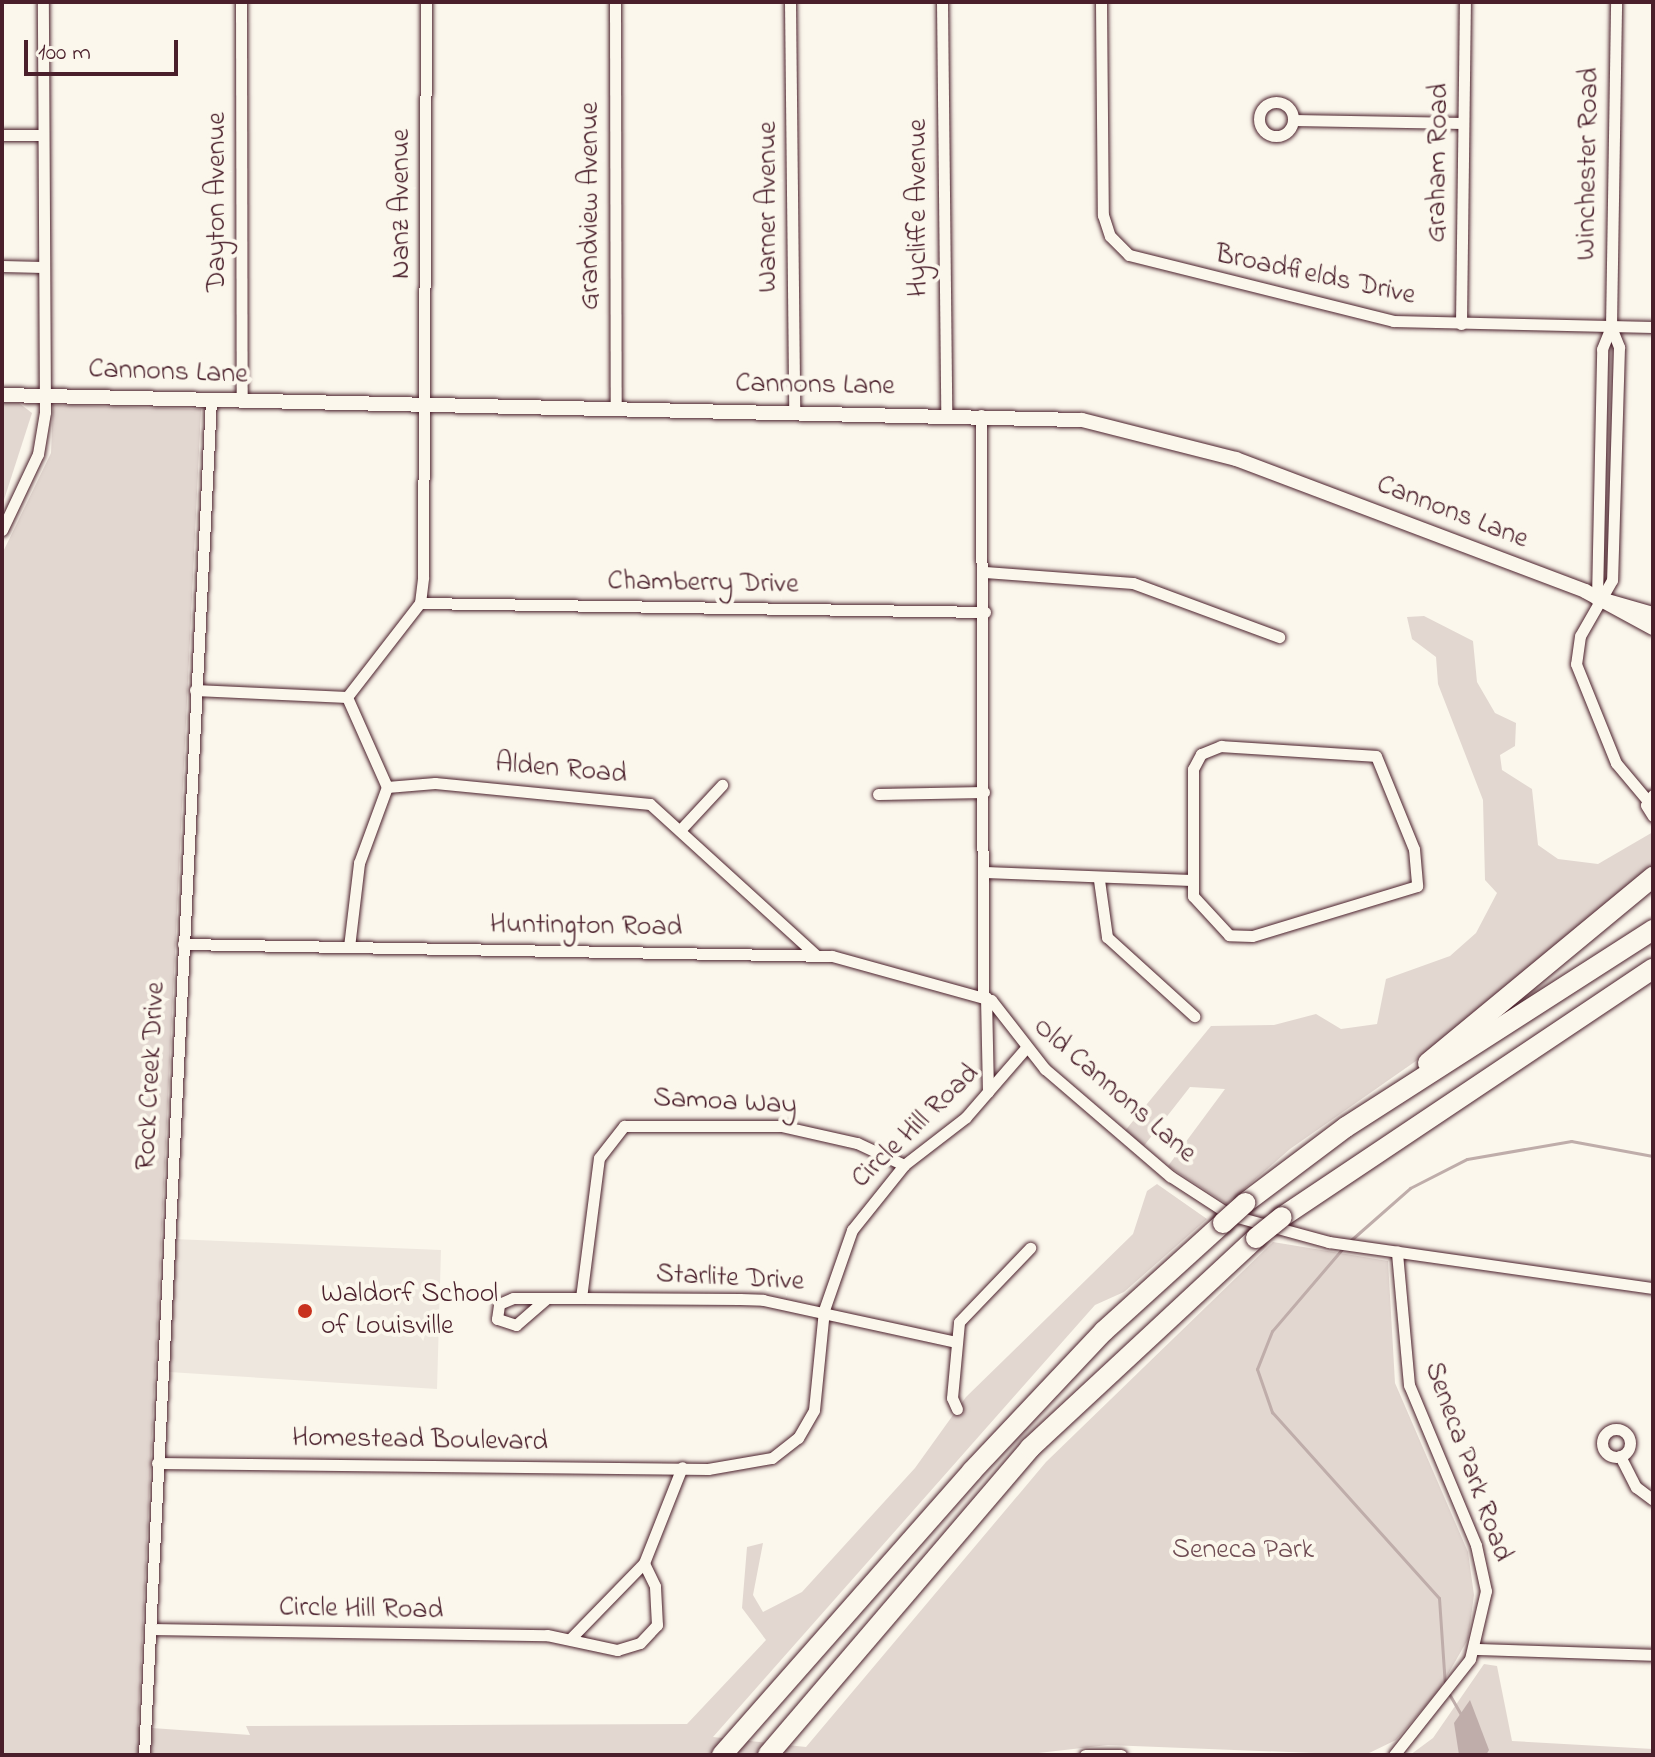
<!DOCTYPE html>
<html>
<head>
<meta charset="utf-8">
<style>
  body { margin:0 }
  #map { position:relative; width:1655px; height:1757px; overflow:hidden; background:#fbf7ec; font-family:"Indie Flower",sans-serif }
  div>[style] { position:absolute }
  .built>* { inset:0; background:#eee7de }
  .green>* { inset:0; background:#e2d7d0 }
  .water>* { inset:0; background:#bfadaa }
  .stream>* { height:3px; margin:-1.5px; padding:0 1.5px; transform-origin:1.5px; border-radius:1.5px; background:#bfadaa }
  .roads { filter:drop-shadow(0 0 2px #4a1f2b) drop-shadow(0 0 2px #4a1f2b) }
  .minor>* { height:11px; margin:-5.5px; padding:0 5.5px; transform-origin:5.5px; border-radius:5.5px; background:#fbf7ec }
  .minor>.ring { margin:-5.5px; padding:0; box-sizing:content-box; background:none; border:11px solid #fbf7ec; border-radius:50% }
  .secondary>* { height:14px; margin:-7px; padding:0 7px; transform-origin:7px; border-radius:7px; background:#fbf7ec }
  .motorway>* { height:20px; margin:-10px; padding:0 10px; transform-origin:10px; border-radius:10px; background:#fbf7ec }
  .bridges { filter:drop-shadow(0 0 2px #4a1f2b) drop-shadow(0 0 2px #4a1f2b) }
  .motorway-bridge>* { height:20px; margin:-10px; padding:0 10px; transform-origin:10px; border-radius:10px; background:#fbf7ec }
  .dots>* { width:22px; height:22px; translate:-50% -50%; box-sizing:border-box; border:4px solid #fbf7ec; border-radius:50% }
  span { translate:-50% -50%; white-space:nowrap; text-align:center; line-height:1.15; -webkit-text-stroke:8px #fbf7ec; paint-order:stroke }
  .street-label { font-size:28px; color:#4a1f2b }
  .poi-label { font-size:28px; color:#4a1f2b }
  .left { translate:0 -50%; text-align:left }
  .park-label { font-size:28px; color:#704d54 }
  .frame { position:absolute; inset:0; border:4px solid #4a1f2b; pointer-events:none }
  .scale { position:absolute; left:24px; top:40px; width:154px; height:36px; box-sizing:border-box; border:4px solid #4a1f2b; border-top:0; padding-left:10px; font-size:24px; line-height:28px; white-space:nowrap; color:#4a1f2b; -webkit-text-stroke:6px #fbf7ec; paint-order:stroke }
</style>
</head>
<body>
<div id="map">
  <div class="built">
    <i style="clip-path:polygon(174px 1239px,441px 1250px,437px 1389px,169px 1372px)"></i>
  </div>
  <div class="green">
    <i style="clip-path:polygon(2px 403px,19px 403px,32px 413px,2px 506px)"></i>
    <i style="clip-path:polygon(53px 405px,201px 409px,138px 1727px,250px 1735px,246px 1726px,687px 1724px,766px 1640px,742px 1608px,747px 1547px,763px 1543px,753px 1595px,763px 1612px,802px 1592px,915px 1468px,966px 1397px,1133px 1234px,1147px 1191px,1157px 1184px,1207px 1219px,1124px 1292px,1095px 1305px,713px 1737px,806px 1747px,1046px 1462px,1273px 1242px,1388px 1261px,1395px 1383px,1468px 1552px,1474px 1595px,1468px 1639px,1439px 1690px,1396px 1740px,1365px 1755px,1108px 1745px,1021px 1755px,2px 1755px,2px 554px,51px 453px)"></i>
    <i style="clip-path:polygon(1424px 616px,1473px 641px,1477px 682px,1495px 713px,1516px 723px,1515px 746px,1500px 755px,1502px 770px,1532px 789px,1538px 845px,1558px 859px,1598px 864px,1653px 832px,1653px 868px,1466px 1026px,1290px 1149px,1227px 1204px,1168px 1166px,1225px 1089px,1190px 1087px,1143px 1147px,1124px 1132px,1211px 1026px,1274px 1025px,1316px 1014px,1341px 1029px,1377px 1024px,1386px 979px,1450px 956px,1476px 933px,1497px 893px,1485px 880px,1483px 800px,1438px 684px,1436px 657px,1412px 639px,1407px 617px)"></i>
    <i style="clip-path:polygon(1484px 1664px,1497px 1666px,1512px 1741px,1653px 1749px,1653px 1755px,1410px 1755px,1433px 1738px)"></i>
  </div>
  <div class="water">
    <i style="clip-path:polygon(1470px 1700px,1489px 1750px,1486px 1755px,1459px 1755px,1454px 1723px)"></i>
  </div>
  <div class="stream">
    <i style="left:1351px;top:1240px;width:79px;rotate:-41.4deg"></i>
    <i style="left:1410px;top:1188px;width:64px;rotate:-27deg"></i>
    <i style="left:1467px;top:1159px;width:106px;rotate:-9.8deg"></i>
    <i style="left:1571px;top:1141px;width:83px;rotate:10.4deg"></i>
    <i style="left:1343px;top:1248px;width:109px;rotate:130.5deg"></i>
    <i style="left:1272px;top:1331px;width:41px;rotate:111.5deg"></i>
    <i style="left:1257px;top:1369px;width:46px;rotate:70.8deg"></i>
    <i style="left:1272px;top:1412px;width:250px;rotate:48.1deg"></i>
    <i style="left:1439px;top:1598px;width:87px;rotate:86.1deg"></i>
    <i style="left:1448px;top:1692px;width:28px;rotate:60deg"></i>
  </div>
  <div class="roads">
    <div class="minor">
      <i style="left:241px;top:2px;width:399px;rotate:89.9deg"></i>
      <i style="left:615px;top:2px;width:408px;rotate:89.9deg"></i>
      <i style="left:790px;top:2px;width:410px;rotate:89.4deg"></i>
      <i style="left:942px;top:2px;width:411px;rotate:89.4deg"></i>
      <i style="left:1101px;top:2px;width:213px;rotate:89.5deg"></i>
      <i style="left:1103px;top:215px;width:22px;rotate:72deg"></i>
      <i style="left:1110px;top:236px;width:27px;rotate:45deg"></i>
      <i style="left:1129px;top:255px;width:272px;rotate:14deg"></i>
      <i style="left:1393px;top:321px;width:260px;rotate:1.3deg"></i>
      <i class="ring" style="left:1259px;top:102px;width:23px;height:23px"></i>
      <i style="left:1293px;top:120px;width:170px;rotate:1deg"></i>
      <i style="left:2px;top:135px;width:41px"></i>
      <i style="left:2px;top:266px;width:41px;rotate:1.4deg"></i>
      <i style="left:1461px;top:324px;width:322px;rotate:-89.3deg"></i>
      <i style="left:1611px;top:327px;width:22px;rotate:68deg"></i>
      <i style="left:1619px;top:347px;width:233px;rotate:91.7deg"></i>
      <i style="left:1612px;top:580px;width:64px;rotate:119.7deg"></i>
      <i style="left:1580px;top:636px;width:28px;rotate:98deg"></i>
      <i style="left:1576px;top:664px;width:107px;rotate:68deg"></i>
      <i style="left:1616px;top:763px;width:48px;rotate:50deg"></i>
      <i style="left:981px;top:415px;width:580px;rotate:89.8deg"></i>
      <i style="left:2px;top:530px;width:84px;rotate:-64.7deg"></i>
      <i style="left:38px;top:454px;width:43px;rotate:-80.5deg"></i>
      <i style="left:45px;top:412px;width:410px;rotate:-90.3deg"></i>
      <i style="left:985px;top:572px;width:148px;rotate:4.3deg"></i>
      <i style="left:1133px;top:583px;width:156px;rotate:20.3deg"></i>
      <i style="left:1597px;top:598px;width:249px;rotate:-88.8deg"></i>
      <i style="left:1602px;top:349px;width:24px;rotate:-68deg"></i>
      <i style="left:1611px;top:327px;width:325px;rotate:-89.1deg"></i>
      <i style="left:420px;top:603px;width:565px;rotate:0.91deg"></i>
      <i style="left:195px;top:690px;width:152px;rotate:2.6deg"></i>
      <i style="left:1221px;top:746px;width:155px;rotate:3.7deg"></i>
      <i style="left:1376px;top:756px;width:100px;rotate:67.8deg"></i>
      <i style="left:1414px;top:849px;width:37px;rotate:85deg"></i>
      <i style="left:1417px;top:886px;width:172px;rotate:163.1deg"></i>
      <i style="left:1252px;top:936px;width:23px;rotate:-178deg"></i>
      <i style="left:1229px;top:935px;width:53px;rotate:-132.7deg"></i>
      <i style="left:1193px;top:896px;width:127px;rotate:-90deg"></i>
      <i style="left:1193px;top:769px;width:17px;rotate:-62deg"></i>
      <i style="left:1201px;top:754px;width:22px;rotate:-22deg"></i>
      <i style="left:387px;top:787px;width:48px;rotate:-4.8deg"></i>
      <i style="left:435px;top:783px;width:216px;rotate:5.6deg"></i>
      <i style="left:650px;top:804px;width:224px;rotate:42.3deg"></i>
      <i style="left:878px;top:794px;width:106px;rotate:-1.1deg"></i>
      <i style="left:1653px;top:795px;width:12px;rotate:125deg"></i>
      <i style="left:1646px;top:805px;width:13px;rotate:58deg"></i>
      <i style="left:682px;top:828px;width:59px;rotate:-47.1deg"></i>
      <i style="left:984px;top:872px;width:208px;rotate:2.2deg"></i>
      <i style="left:1099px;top:880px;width:58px;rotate:82deg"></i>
      <i style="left:1107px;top:937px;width:118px;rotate:42.2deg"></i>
      <i style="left:183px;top:944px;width:649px;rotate:1.06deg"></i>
      <i style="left:832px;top:956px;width:165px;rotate:15.5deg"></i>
      <i style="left:991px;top:1000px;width:88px;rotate:52deg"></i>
      <i style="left:1045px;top:1069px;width:165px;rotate:40.6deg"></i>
      <i style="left:1170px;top:1176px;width:72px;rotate:33deg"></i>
      <i style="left:1230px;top:1215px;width:103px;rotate:15.3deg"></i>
      <i style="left:1329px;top:1242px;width:327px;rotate:8.1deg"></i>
      <i style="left:349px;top:947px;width:85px;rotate:-83.2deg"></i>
      <i style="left:359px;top:863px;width:81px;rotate:-69.8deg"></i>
      <i style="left:387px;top:787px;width:98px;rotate:-114deg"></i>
      <i style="left:347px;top:697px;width:119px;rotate:-52.2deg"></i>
      <i style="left:420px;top:603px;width:26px;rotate:-83deg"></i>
      <i style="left:423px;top:577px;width:575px;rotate:-89.7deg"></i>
      <i style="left:986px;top:997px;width:95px;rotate:88.8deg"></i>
      <i style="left:547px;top:1298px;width:41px;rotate:138.9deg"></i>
      <i style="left:516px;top:1325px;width:20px;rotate:-162deg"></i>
      <i style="left:497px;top:1319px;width:15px;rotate:-82deg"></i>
      <i style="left:499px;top:1304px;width:15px;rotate:-23deg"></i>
      <i style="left:513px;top:1298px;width:68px"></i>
      <i style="left:581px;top:1298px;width:159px;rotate:0.4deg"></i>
      <i style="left:740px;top:1299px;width:23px;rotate:2deg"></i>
      <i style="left:763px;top:1300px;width:197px;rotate:12.3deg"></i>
      <i style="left:581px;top:1298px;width:141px;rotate:-82.7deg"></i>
      <i style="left:599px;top:1158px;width:41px;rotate:-52deg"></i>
      <i style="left:624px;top:1126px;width:157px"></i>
      <i style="left:781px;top:1126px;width:78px;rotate:12.6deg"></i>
      <i style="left:857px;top:1143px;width:52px;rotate:25.1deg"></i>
      <i style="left:957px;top:1409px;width:12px;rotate:-114deg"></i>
      <i style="left:952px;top:1398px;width:76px;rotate:-84.7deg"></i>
      <i style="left:959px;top:1322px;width:103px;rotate:-46.2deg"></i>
      <i class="ring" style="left:1602px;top:1429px;width:17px;height:17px"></i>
      <i style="left:1620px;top:1456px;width:35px;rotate:63deg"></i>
      <i style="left:1636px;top:1487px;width:21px;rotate:37deg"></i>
      <i style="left:157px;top:1463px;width:551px;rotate:0.62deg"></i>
      <i style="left:708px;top:1469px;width:65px;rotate:-9.8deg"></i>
      <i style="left:772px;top:1458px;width:33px;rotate:-38deg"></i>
      <i style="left:798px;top:1438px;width:32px;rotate:-60deg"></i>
      <i style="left:814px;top:1410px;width:100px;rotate:-84.3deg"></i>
      <i style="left:824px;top:1310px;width:85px;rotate:-70.7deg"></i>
      <i style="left:852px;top:1230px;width:83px;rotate:-51.3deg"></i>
      <i style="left:904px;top:1165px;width:78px;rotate:-37.7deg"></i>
      <i style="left:966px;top:1117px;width:90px;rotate:-49.1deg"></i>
      <i style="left:150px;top:1629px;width:397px;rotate:0.9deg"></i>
      <i style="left:547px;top:1635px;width:72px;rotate:12.1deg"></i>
      <i style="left:617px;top:1650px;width:24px;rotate:-17deg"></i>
      <i style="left:640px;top:1643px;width:25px;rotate:-47deg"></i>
      <i style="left:657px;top:1625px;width:39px;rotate:-93deg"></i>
      <i style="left:655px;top:1586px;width:25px;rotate:-116deg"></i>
      <i style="left:644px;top:1563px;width:103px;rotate:-68.4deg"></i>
      <i style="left:571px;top:1638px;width:105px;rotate:-45.8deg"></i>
      <i style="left:1476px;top:1649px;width:177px;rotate:1.9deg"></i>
      <i style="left:144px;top:1755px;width:1356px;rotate:-87.17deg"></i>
      <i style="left:1085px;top:1755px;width:36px"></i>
      <i style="left:1394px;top:1755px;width:122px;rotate:-51.6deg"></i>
      <i style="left:1470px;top:1659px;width:70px;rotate:-76.8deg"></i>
      <i style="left:1486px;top:1591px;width:47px;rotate:-102.3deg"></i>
      <i style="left:1476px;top:1545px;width:173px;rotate:-112.7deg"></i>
      <i style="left:1409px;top:1385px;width:134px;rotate:-95.2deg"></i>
    </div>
    <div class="secondary">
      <i style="left:2px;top:395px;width:1080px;rotate:1.33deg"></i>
      <i style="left:1082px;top:420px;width:159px;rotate:14.2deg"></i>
      <i style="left:1236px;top:459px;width:373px;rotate:20.7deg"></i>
      <i style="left:1585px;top:591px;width:77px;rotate:28.6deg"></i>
      <i style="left:1597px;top:598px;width:58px;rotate:15.9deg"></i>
    </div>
    <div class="motorway">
      <i style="left:1428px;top:1063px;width:292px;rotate:-39.6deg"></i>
      <i style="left:1245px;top:1203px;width:126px;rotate:-37deg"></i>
      <i style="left:1346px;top:1127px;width:365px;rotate:-32.7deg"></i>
      <i style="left:1282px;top:1217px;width:446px;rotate:-33.8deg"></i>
      <i style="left:722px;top:1755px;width:378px;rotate:-48.6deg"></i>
      <i style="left:972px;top:1471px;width:192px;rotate:-46.7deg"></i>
      <i style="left:1104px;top:1331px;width:161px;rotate:-42.2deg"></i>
      <i style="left:768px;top:1755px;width:404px;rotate:-49.5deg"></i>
      <i style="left:1030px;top:1448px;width:309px;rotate:-42.9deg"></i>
    </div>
  </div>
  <div class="bridges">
    <div class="motorway-bridge">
      <i style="left:1223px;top:1223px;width:30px;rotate:-42deg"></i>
      <i style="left:1256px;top:1238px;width:33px;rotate:-39deg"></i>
    </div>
  </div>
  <div class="dots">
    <i style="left:305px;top:1311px;background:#c8321e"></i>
  </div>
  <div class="street-label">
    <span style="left:1439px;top:163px;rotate:-89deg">Graham Road</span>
    <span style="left:1589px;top:164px;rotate:-89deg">Winchester Road</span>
    <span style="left:218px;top:202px;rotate:-90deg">Dayton Avenue</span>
    <span style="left:402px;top:204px;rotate:-90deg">Nanz Avenue</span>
    <span style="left:591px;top:206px;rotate:-90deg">Grandview Avenue</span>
    <span style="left:769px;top:207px;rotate:-90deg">Warner Avenue</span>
    <span style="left:919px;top:208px;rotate:-90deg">Hycliffe Avenue</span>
    <span style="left:1315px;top:276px;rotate:12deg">Broadfields Drive</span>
    <span style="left:168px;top:373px;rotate:2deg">Cannons Lane</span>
    <span style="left:815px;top:386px;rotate:1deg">Cannons Lane</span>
    <span style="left:1452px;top:513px;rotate:21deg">Cannons Lane</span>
    <span style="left:703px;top:584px;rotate:1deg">Chamberry Drive</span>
    <span style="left:561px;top:770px;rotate:5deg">Alden Road</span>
    <span style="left:586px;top:927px;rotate:1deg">Huntington Road</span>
    <span style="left:152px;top:1076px;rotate:-87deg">Rock Creek Drive</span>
    <span style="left:1114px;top:1091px;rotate:41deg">Old Cannons Lane</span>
    <span style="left:725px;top:1103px;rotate:3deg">Samoa Way</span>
    <span style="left:916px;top:1127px;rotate:-44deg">Circle Hill Road</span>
    <span style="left:730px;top:1279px;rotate:3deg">Starlite Drive</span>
    <span style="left:420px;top:1441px;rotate:1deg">Homestead Boulevard</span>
    <span style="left:1467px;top:1462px;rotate:70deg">Seneca Park Road</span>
    <span style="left:361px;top:1610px;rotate:1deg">Circle Hill Road</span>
  </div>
  <div class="poi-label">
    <span class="left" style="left:321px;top:1311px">Waldorf School<br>of Louisville</span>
  </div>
  <div class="park-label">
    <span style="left:1243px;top:1551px">Seneca Park</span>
  </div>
  <div class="frame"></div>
  <div class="scale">100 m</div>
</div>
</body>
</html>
